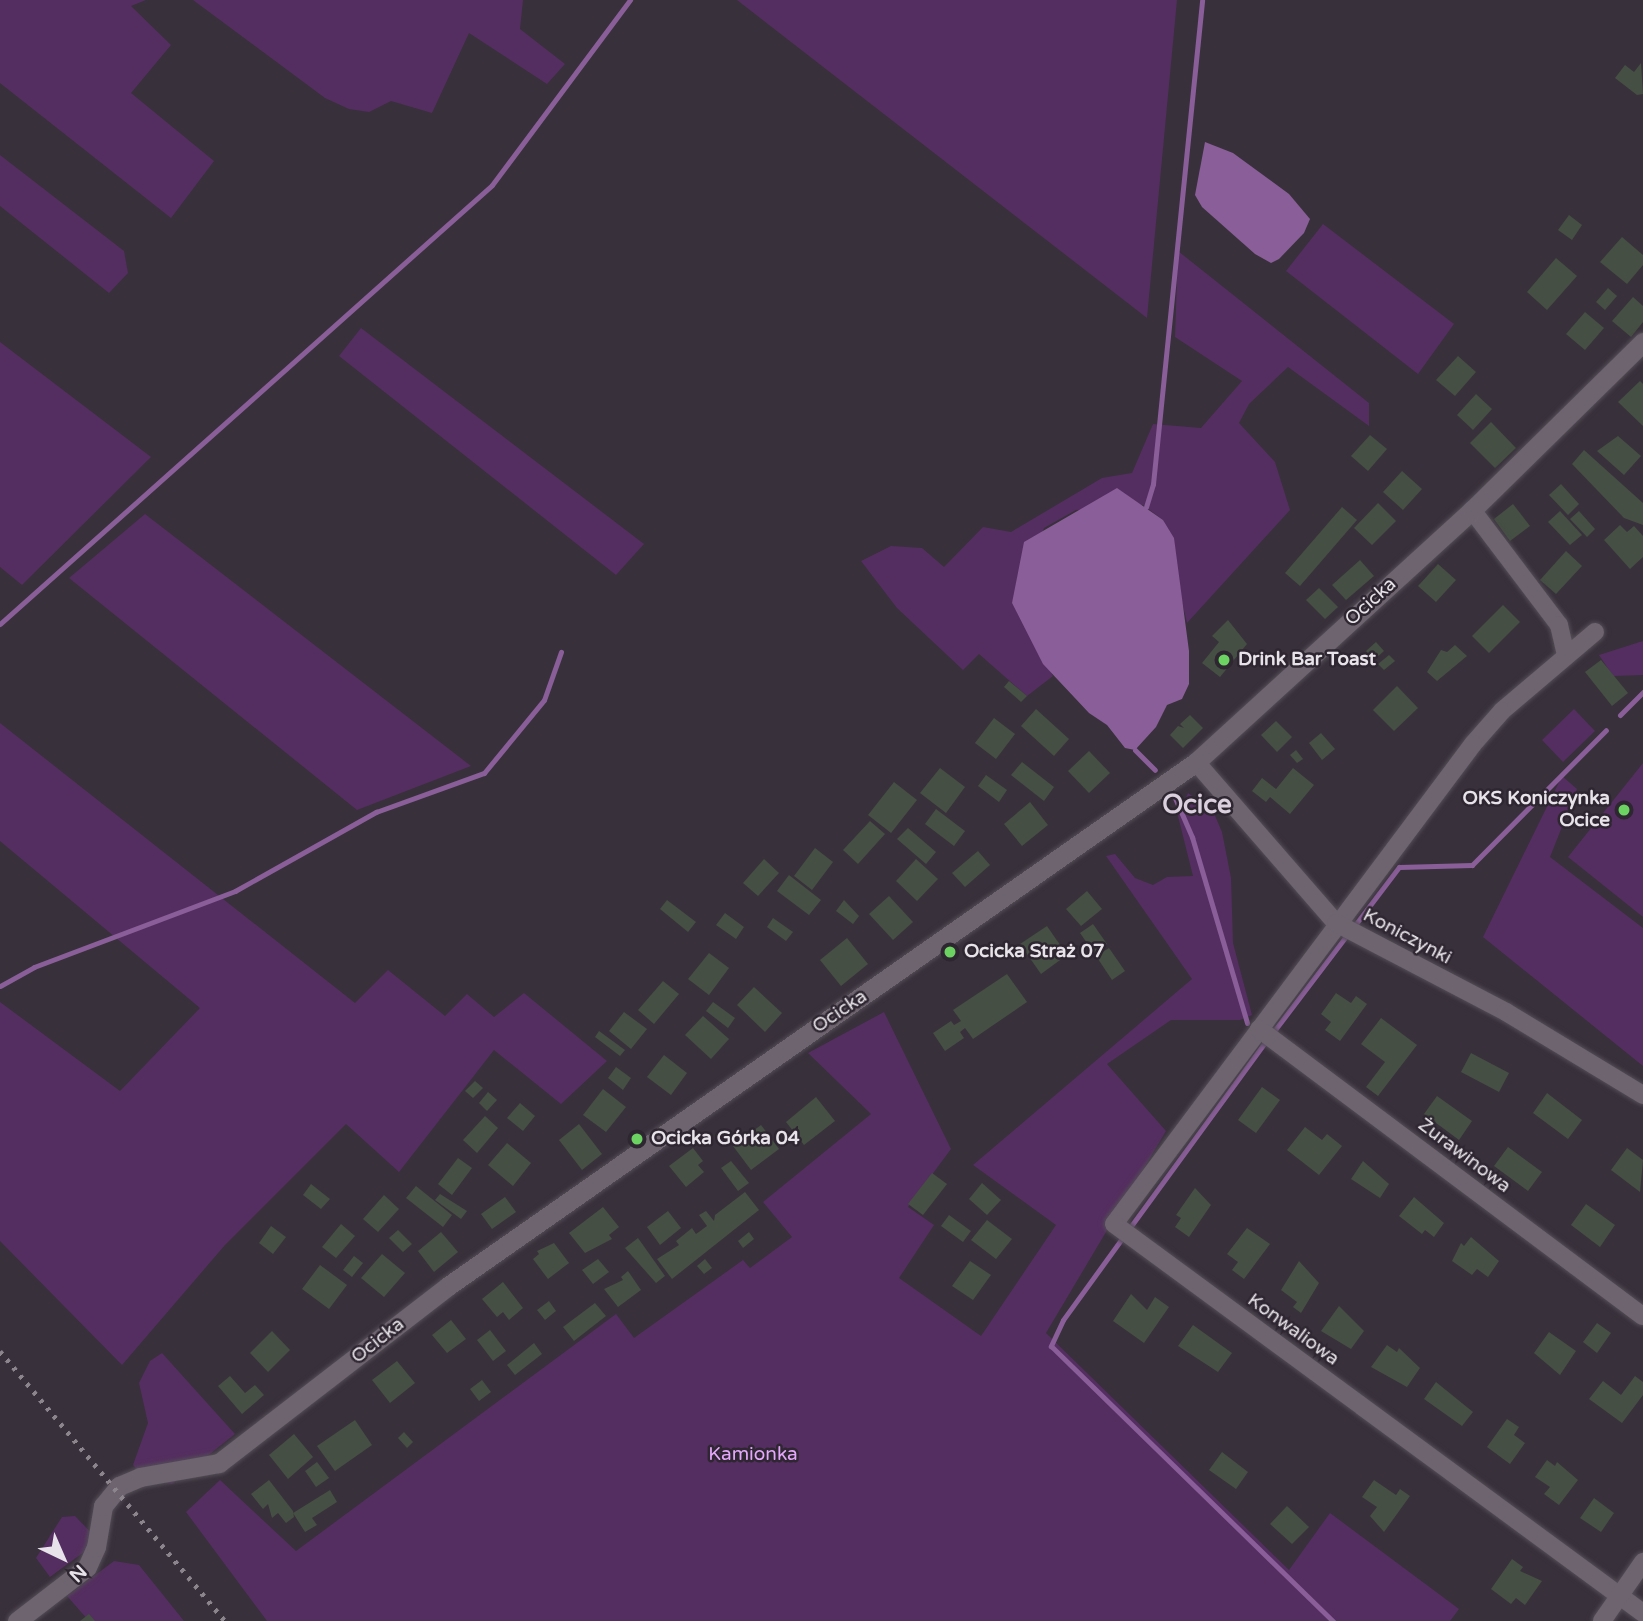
<!DOCTYPE html>
<html>
<head>
<meta charset="utf-8">
<style>
  body { margin:0 }
  #map { position:relative; width:1643px; height:1621px; overflow:hidden; background:#38303b; font-family:"Varela Round",sans-serif }
  div>[style] { position:absolute }
  .green>* { inset:0; background:#542e60 }
  .water>* { inset:0; background:#8a5e99 }
  .stream>* { height:5px; margin:-2.5px; padding:0 2.5px; transform-origin:2.5px; border-radius:2.5px; background:#8a5e99 }
  .building>* { inset:0; background:#454f43 }
  .roads { filter:drop-shadow(0 0 2px #534d56) drop-shadow(0 0 2px #534d56) }
  .minor>* { height:18px; margin:-9px; padding:0 9px; transform-origin:9px; border-radius:9px; background:#6d6470 }
  .tertiary>* { height:19px; margin:-9.5px; padding:0 9.5px; transform-origin:9.5px; border-radius:9.5px; background:#6d6470 }
  .rail>* { height:5px; margin-top:-2.5px; transform-origin:0; background:repeating-linear-gradient(90deg,#8c858e 0 3.5px,transparent 0 10.5px) }
  .dots>* { width:19px; height:19px; translate:-50% -50%; box-sizing:border-box; border:4px solid #2e2631; border-radius:50% }
  span { translate:-50% -50%; white-space:nowrap; text-align:center; line-height:1.15; -webkit-text-stroke:5px #2e2631; paint-order:stroke }
  .street-label { font-size:19px; color:#e8e3ea }
  .poi-label { font-size:19px; color:#e8e3ea; font-weight:700 }
  .left { translate:0 -50%; text-align:left }
  .right { translate:-100% -50%; text-align:right }
  .park-label { font-size:19px; color:#e5a7fb }
  .district-label { font-size:26px; color:#dad0de; font-weight:700 }
  .north { position:absolute; left:28px; top:1523px; width:70px; height:70px; -webkit-text-stroke:5px #2e2631; paint-order:stroke; rotate:136deg; font-size:19px; font-weight:700; line-height:28px; text-align:center; color:#e8e3ea }
  .north::after { content:''; display:block; margin:auto; width:24px; height:32px; background:#e8e3ea; clip-path:polygon(50% 0,100% 100%,50% 72%,0 100%) }
</style>
</head>
<body>
<div id="map">
  <div class="green">
    <i style="clip-path:polygon(0 0,146px 0,131px 6px,171px 45px,131px 93px,214px 161px,171px 218px,0 83px)"></i>
    <i style="clip-path:polygon(193px 0,523px 0,520px 29px,565px 64px,547px 84px,469px 33px,432px 113px,391px 101px,369px 112px,349px 109px,325px 98px)"></i>
    <i style="clip-path:polygon(737px 0,1177px 0,1147px 318px)"></i>
    <i style="clip-path:polygon(0 155px,124px 251px,128px 273px,109px 293px,0 206px)"></i>
    <i style="clip-path:polygon(1323px 224px,1454px 324px,1418px 374px,1286px 271px)"></i>
    <i style="clip-path:polygon(1178px 251px,1369px 403px,1369px 426px,1288px 367px,1249px 404px,1239px 423px,1275px 462px,1290px 510px,1187px 623px,1163px 520px,1143px 505px,1076px 510px,1044px 528px,1012px 603px,1053px 676px,1027px 696px,979px 654px,963px 670px,897px 608px,861px 561px,891px 546px,922px 548px,944px 567px,983px 527px,1011px 532px,1102px 478px,1132px 473px,1153px 424px,1201px 428px,1242px 381px,1175px 337px)"></i>
    <i style="clip-path:polygon(361px 328px,644px 544px,616px 575px,339px 356px)"></i>
    <i style="clip-path:polygon(0 342px,151px 457px,22px 585px,0 567px)"></i>
    <i style="clip-path:polygon(145px 514px,471px 766px,357px 810px,69px 578px)"></i>
    <i style="clip-path:polygon(1643px 641px,1643px 675px,1613px 676px,1599px 655px)"></i>
    <i style="clip-path:polygon(1574px 709px,1595px 731px,1563px 762px,1542px 740px)"></i>
    <i style="clip-path:polygon(0 723px,355px 1003px,388px 970px,445px 1016px,467px 994px,494px 1017px,524px 993px,607px 1061px,561px 1104px,494px 1050px,399px 1172px,346px 1124px,225px 1245px,122px 1365px,0 1241px,0 1002px,120px 1091px,200px 1008px,0 841px)"></i>
    <i style="clip-path:polygon(1643px 763px,1643px 917px,1568px 857px)"></i>
    <i style="clip-path:polygon(1562px 776px,1577px 789px,1550px 857px,1643px 928px,1643px 1066px,1483px 937px)"></i>
    <i style="clip-path:polygon(1188px 793px,1213px 811px,1222px 832px,1231px 878px,1233px 943px,1252px 1015px,1240px 1020px,1171px 1020px,1107px 1064px,1166px 1131px,1046px 1333px,1289px 1570px,1330px 1513px,1459px 1609px,1450px 1621px,267px 1621px,186px 1512px,220px 1480px,296px 1551px,616px 1314px,634px 1338px,743px 1260px,750px 1268px,792px 1237px,763px 1202px,871px 1114px,808px 1053px,884px 1012px,951px 1149px,908px 1207px,934px 1225px,899px 1278px,981px 1336px,1056px 1225px,973px 1165px,1192px 979px,1106px 856px,1115px 854px,1135px 878px,1153px 885px,1167px 877px,1193px 876px,1178px 816px)"></i>
    <i style="clip-path:polygon(162px 1353px,235px 1434px,172px 1484px,144px 1477px,133px 1465px,148px 1423px,139px 1383px,150px 1361px)"></i>
    <i style="clip-path:polygon(75px 1516px,99px 1541px,50px 1577px,36px 1558px,62px 1517px)"></i>
    <i style="clip-path:polygon(114px 1561px,139px 1565px,184px 1621px,89px 1621px,67px 1596px)"></i>
  </div>
  <div class="water">
    <i style="clip-path:polygon(1205px 142px,1233px 153px,1289px 194px,1310px 219px,1304px 233px,1279px 259px,1271px 263px,1255px 254px,1202px 207px,1195px 195px)"></i>
    <i style="clip-path:polygon(1117px 488px,1163px 520px,1174px 538px,1189px 651px,1189px 684px,1182px 699px,1167px 705px,1156px 727px,1135px 750px,1125px 748px,1107px 725px,1089px 713px,1043px 664px,1012px 603px,1024px 542px)"></i>
  </div>
  <div class="stream">
    <i style="left:1146px;top:507px;width:24px;rotate:-73deg"></i>
    <i style="left:1153px;top:484px;width:486px;rotate:-84.2deg"></i>
    <i style="left:0;top:624px;width:659px;rotate:-41.74deg"></i>
    <i style="left:492px;top:185px;width:231px;rotate:-53.3deg"></i>
    <i style="left:1620px;top:715px;width:33px;rotate:-45deg"></i>
    <i style="left:1135px;top:750px;width:28px;rotate:45deg"></i>
    <i style="left:1175px;top:798px;width:43px;rotate:66.4deg"></i>
    <i style="left:1192px;top:837px;width:194px;rotate:73.5deg"></i>
    <i style="left:1355px;top:925px;width:73px;rotate:-52.8deg"></i>
    <i style="left:1399px;top:867px;width:73px;rotate:-1.6deg"></i>
    <i style="left:1472px;top:865px;width:190px;rotate:-45.2deg"></i>
    <i style="left:0;top:986px;width:39px;rotate:-29deg"></i>
    <i style="left:34px;top:967px;width:215px;rotate:-20.7deg"></i>
    <i style="left:235px;top:891px;width:162px;rotate:-29.3deg"></i>
    <i style="left:376px;top:812px;width:115px;rotate:-19.9deg"></i>
    <i style="left:484px;top:773px;width:94px;rotate:-50.6deg"></i>
    <i style="left:544px;top:700px;width:51px;rotate:-70.5deg"></i>
    <i style="left:1274px;top:1031px;width:119px;rotate:-52.8deg"></i>
    <i style="left:1131px;top:1226px;width:228px;rotate:-53.9deg"></i>
    <i style="left:1123px;top:1237px;width:102px;rotate:125.9deg"></i>
    <i style="left:1063px;top:1320px;width:29px;rotate:115deg"></i>
    <i style="left:1051px;top:1346px;width:394px;rotate:44.3deg"></i>
  </div>
  <div class="building">
    <i style="clip-path:polygon(1641px 63px,1643px 94px,1637px 95px,1615px 78px,1625px 65px,1634px 72px)"></i>
    <i style="clip-path:polygon(1569px 215px,1582px 225px,1572px 240px,1558px 230px)"></i>
    <i style="clip-path:polygon(1622px 237px,1643px 255px,1643px 265px,1627px 284px,1600px 262px)"></i>
    <i style="clip-path:polygon(1556px 258px,1577px 276px,1547px 310px,1527px 292px)"></i>
    <i style="clip-path:polygon(1608px 288px,1617px 296px,1605px 310px,1596px 302px)"></i>
    <i style="clip-path:polygon(1633px 297px,1643px 306px,1643px 322px,1631px 337px,1612px 321px)"></i>
    <i style="clip-path:polygon(1585px 312px,1604px 328px,1585px 350px,1566px 334px)"></i>
    <i style="clip-path:polygon(1458px 356px,1476px 372px,1455px 396px,1436px 380px)"></i>
    <i style="clip-path:polygon(1640px 381px,1643px 384px,1643px 426px,1618px 402px)"></i>
    <i style="clip-path:polygon(1476px 394px,1492px 409px,1473px 430px,1457px 415px)"></i>
    <i style="clip-path:polygon(1491px 422px,1516px 448px,1495px 468px,1470px 443px)"></i>
    <i style="clip-path:polygon(1370px 435px,1387px 449px,1368px 471px,1351px 456px)"></i>
    <i style="clip-path:polygon(1618px 436px,1641px 456px,1624px 475px,1597px 451px)"></i>
    <i style="clip-path:polygon(1584px 450px,1643px 503px,1643px 525px,1624px 518px,1572px 464px)"></i>
    <i style="clip-path:polygon(1402px 471px,1422px 489px,1403px 510px,1383px 492px)"></i>
    <i style="clip-path:polygon(1561px 484px,1579px 504px,1568px 515px,1549px 495px)"></i>
    <i style="clip-path:polygon(1378px 503px,1396px 521px,1372px 545px,1354px 528px)"></i>
    <i style="clip-path:polygon(1513px 504px,1530px 526px,1510px 541px,1494px 519px)"></i>
    <i style="clip-path:polygon(1342px 507px,1357px 520px,1300px 586px,1285px 573px)"></i>
    <i style="clip-path:polygon(1560px 511px,1582px 535px,1570px 545px,1548px 522px)"></i>
    <i style="clip-path:polygon(1579px 511px,1595px 529px,1587px 537px,1570px 519px)"></i>
    <i style="clip-path:polygon(1620px 525px,1627px 532px,1634px 526px,1643px 536px,1643px 557px,1630px 569px,1604px 540px)"></i>
    <i style="clip-path:polygon(1566px 551px,1582px 566px,1556px 594px,1540px 580px)"></i>
    <i style="clip-path:polygon(1360px 560px,1374px 576px,1346px 600px,1332px 585px)"></i>
    <i style="clip-path:polygon(1438px 564px,1456px 580px,1436px 602px,1418px 586px)"></i>
    <i style="clip-path:polygon(1319px 588px,1338px 607px,1325px 619px,1306px 600px)"></i>
    <i style="clip-path:polygon(1503px 605px,1520px 622px,1489px 653px,1472px 636px)"></i>
    <i style="clip-path:polygon(1228px 620px,1247px 644px,1220px 677px,1202px 663px,1219px 642px,1212px 636px)"></i>
    <i style="clip-path:polygon(1376px 642px,1384px 651px,1374px 660px,1366px 651px)"></i>
    <i style="clip-path:polygon(1455px 645px,1467px 656px,1437px 681px,1427px 672px,1441px 650px,1447px 652px)"></i>
    <i style="clip-path:polygon(1389px 655px,1395px 661px,1384px 670px,1378px 664px)"></i>
    <i style="clip-path:polygon(1601px 660px,1628px 693px,1612px 706px,1585px 672px)"></i>
    <i style="clip-path:polygon(1009px 681px,1027px 696px,1021px 702px,1004px 687px)"></i>
    <i style="clip-path:polygon(1397px 686px,1418px 708px,1394px 731px,1373px 710px)"></i>
    <i style="clip-path:polygon(1036px 709px,1069px 739px,1054px 756px,1021px 726px)"></i>
    <i style="clip-path:polygon(1190px 715px,1203px 728px,1183px 748px,1170px 735px,1178px 726px,1184px 728px,1180px 724px)"></i>
    <i style="clip-path:polygon(994px 718px,1015px 734px,996px 759px,975px 743px)"></i>
    <i style="clip-path:polygon(1276px 721px,1292px 737px,1277px 752px,1261px 735px)"></i>
    <i style="clip-path:polygon(1321px 733px,1335px 749px,1322px 760px,1309px 743px)"></i>
    <i style="clip-path:polygon(1296px 750px,1303px 759px,1297px 763px,1290px 755px)"></i>
    <i style="clip-path:polygon(1089px 751px,1110px 773px,1089px 793px,1068px 771px)"></i>
    <i style="clip-path:polygon(1022px 762px,1054px 787px,1044px 801px,1011px 775px)"></i>
    <i style="clip-path:polygon(940px 768px,965px 787px,946px 813px,920px 793px)"></i>
    <i style="clip-path:polygon(1293px 768px,1314px 785px,1290px 814px,1270px 797px,1266px 802px,1252px 791px,1262px 778px,1276px 789px)"></i>
    <i style="clip-path:polygon(986px 775px,1007px 790px,999px 802px,978px 786px)"></i>
    <i style="clip-path:polygon(894px 782px,917px 800px,891px 833px,868px 815px)"></i>
    <i style="clip-path:polygon(1030px 802px,1048px 825px,1022px 846px,1004px 824px)"></i>
    <i style="clip-path:polygon(936px 809px,965px 831px,954px 846px,925px 824px)"></i>
    <i style="clip-path:polygon(870px 821px,885px 834px,858px 864px,843px 850px)"></i>
    <i style="clip-path:polygon(908px 828px,936px 852px,926px 864px,897px 839px)"></i>
    <i style="clip-path:polygon(815px 848px,833px 862px,812px 890px,794px 876px)"></i>
    <i style="clip-path:polygon(978px 851px,990px 865px,965px 887px,952px 873px)"></i>
    <i style="clip-path:polygon(764px 859px,779px 873px,758px 896px,743px 883px)"></i>
    <i style="clip-path:polygon(916px 859px,938px 879px,917px 901px,896px 881px)"></i>
    <i style="clip-path:polygon(789px 875px,821px 900px,809px 915px,777px 891px)"></i>
    <i style="clip-path:polygon(1087px 891px,1102px 909px,1081px 926px,1066px 909px)"></i>
    <i style="clip-path:polygon(889px 896px,913px 922px,893px 940px,869px 914px)"></i>
    <i style="clip-path:polygon(667px 900px,696px 922px,688px 932px,660px 909px)"></i>
    <i style="clip-path:polygon(844px 900px,859px 916px,853px 924px,836px 911px)"></i>
    <i style="clip-path:polygon(725px 913px,744px 927px,736px 939px,716px 925px)"></i>
    <i style="clip-path:polygon(773px 918px,793px 932px,786px 941px,767px 927px)"></i>
    <i style="clip-path:polygon(1093px 924px,1107px 944px,1094px 953px,1080px 933px)"></i>
    <i style="clip-path:polygon(1047px 926px,1067px 955px,1041px 974px,1020px 944px)"></i>
    <i style="clip-path:polygon(847px 938px,868px 964px,841px 986px,820px 960px)"></i>
    <i style="clip-path:polygon(1109px 948px,1125px 971px,1112px 980px,1096px 956px)"></i>
    <i style="clip-path:polygon(709px 953px,729px 968px,709px 995px,688px 979px)"></i>
    <i style="clip-path:polygon(1007px 974px,1027px 1002px,973px 1039px,965px 1028px,960px 1032px,964px 1038px,945px 1051px,933px 1033px,951px 1021px,954px 1025px,961px 1021px,953px 1010px)"></i>
    <i style="clip-path:polygon(663px 981px,679px 994px,654px 1024px,638px 1010px)"></i>
    <i style="clip-path:polygon(754px 987px,782px 1013px,765px 1032px,737px 1005px)"></i>
    <i style="clip-path:polygon(1336px 993px,1351px 1003px,1356px 996px,1367px 1004px,1340px 1041px,1325px 1030px,1331px 1022px,1321px 1014px)"></i>
    <i style="clip-path:polygon(713px 1002px,735px 1018px,728px 1028px,706px 1011px)"></i>
    <i style="clip-path:polygon(624px 1012px,647px 1029px,631px 1049px,609px 1031px)"></i>
    <i style="clip-path:polygon(703px 1016px,729px 1039px,711px 1059px,685px 1035px)"></i>
    <i style="clip-path:polygon(1381px 1018px,1417px 1045px,1378px 1096px,1366px 1087px,1385px 1062px,1361px 1044px)"></i>
    <i style="clip-path:polygon(599px 1031px,625px 1050px,620px 1056px,595px 1037px)"></i>
    <i style="clip-path:polygon(1471px 1053px,1509px 1073px,1499px 1092px,1461px 1072px)"></i>
    <i style="clip-path:polygon(664px 1055px,687px 1073px,671px 1095px,647px 1077px)"></i>
    <i style="clip-path:polygon(616px 1067px,631px 1078px,623px 1090px,608px 1078px)"></i>
    <i style="clip-path:polygon(475px 1081px,483px 1088px,473px 1098px,465px 1091px)"></i>
    <i style="clip-path:polygon(1262px 1087px,1280px 1100px,1256px 1133px,1238px 1120px)"></i>
    <i style="clip-path:polygon(603px 1089px,626px 1107px,606px 1132px,583px 1115px)"></i>
    <i style="clip-path:polygon(488px 1092px,497px 1100px,487px 1111px,479px 1103px)"></i>
    <i style="clip-path:polygon(1547px 1093px,1582px 1120px,1568px 1139px,1533px 1113px)"></i>
    <i style="clip-path:polygon(1437px 1096px,1472px 1121px,1459px 1140px,1424px 1114px)"></i>
    <i style="clip-path:polygon(816px 1097px,835px 1121px,804px 1145px,786px 1122px)"></i>
    <i style="clip-path:polygon(520px 1103px,535px 1116px,523px 1131px,507px 1118px)"></i>
    <i style="clip-path:polygon(485px 1116px,498px 1128px,477px 1153px,463px 1140px)"></i>
    <i style="clip-path:polygon(579px 1124px,602px 1154px,582px 1170px,559px 1140px)"></i>
    <i style="clip-path:polygon(761px 1125px,779px 1149px,751px 1170px,733px 1146px)"></i>
    <i style="clip-path:polygon(1305px 1127px,1322px 1140px,1327px 1134px,1342px 1146px,1319px 1175px,1287px 1150px)"></i>
    <i style="clip-path:polygon(507px 1143px,531px 1163px,513px 1186px,488px 1165px)"></i>
    <i style="clip-path:polygon(1508px 1147px,1542px 1172px,1528px 1191px,1494px 1166px)"></i>
    <i style="clip-path:polygon(693px 1148px,703px 1161px,698px 1165px,704px 1172px,686px 1187px,669px 1166px)"></i>
    <i style="clip-path:polygon(1627px 1148px,1643px 1160px,1640px 1192px,1611px 1170px)"></i>
    <i style="clip-path:polygon(458px 1158px,472px 1168px,452px 1195px,438px 1184px)"></i>
    <i style="clip-path:polygon(731px 1161px,749px 1183px,738px 1191px,721px 1168px)"></i>
    <i style="clip-path:polygon(1363px 1161px,1389px 1184px,1380px 1198px,1351px 1179px)"></i>
    <i style="clip-path:polygon(932px 1173px,947px 1184px,923px 1215px,908px 1204px)"></i>
    <i style="clip-path:polygon(982px 1183px,1001px 1200px,987px 1215px,969px 1199px)"></i>
    <i style="clip-path:polygon(311px 1184px,330px 1199px,321px 1209px,303px 1195px)"></i>
    <i style="clip-path:polygon(416px 1186px,452px 1215px,443px 1227px,406px 1198px)"></i>
    <i style="clip-path:polygon(1195px 1188px,1211px 1205px,1189px 1237px,1175px 1227px,1181px 1218px,1176px 1215px)"></i>
    <i style="clip-path:polygon(745px 1192px,759px 1210px,672px 1279px,657px 1259px,679px 1245px,676px 1241px,692px 1228px,696px 1234px,707px 1226px,699px 1215px,706px 1211px,714px 1221px,715px 1215px)"></i>
    <i style="clip-path:polygon(440px 1194px,467px 1211px,461px 1219px,435px 1200px)"></i>
    <i style="clip-path:polygon(384px 1195px,399px 1209px,378px 1232px,363px 1219px)"></i>
    <i style="clip-path:polygon(505px 1197px,516px 1212px,492px 1229px,481px 1214px)"></i>
    <i style="clip-path:polygon(1414px 1197px,1444px 1223px,1434px 1237px,1425px 1230px,1422px 1234px,1399px 1216px)"></i>
    <i style="clip-path:polygon(1586px 1204px,1615px 1225px,1600px 1247px,1571px 1225px)"></i>
    <i style="clip-path:polygon(603px 1207px,619px 1227px,609px 1235px,612px 1239px,585px 1253px,569px 1233px)"></i>
    <i style="clip-path:polygon(668px 1211px,681px 1228px,660px 1245px,647px 1227px)"></i>
    <i style="clip-path:polygon(949px 1215px,971px 1231px,963px 1242px,941px 1226px)"></i>
    <i style="clip-path:polygon(987px 1220px,1012px 1239px,996px 1259px,971px 1240px)"></i>
    <i style="clip-path:polygon(341px 1224px,355px 1236px,336px 1258px,322px 1247px)"></i>
    <i style="clip-path:polygon(271px 1226px,286px 1237px,273px 1254px,259px 1243px)"></i>
    <i style="clip-path:polygon(1247px 1228px,1270px 1244px,1244px 1279px,1232px 1270px,1238px 1262px,1227px 1254px)"></i>
    <i style="clip-path:polygon(398px 1230px,412px 1244px,403px 1252px,389px 1238px)"></i>
    <i style="clip-path:polygon(441px 1232px,458px 1252px,434px 1272px,418px 1251px)"></i>
    <i style="clip-path:polygon(749px 1232px,754px 1239px,743px 1248px,738px 1241px)"></i>
    <i style="clip-path:polygon(1471px 1237px,1499px 1261px,1488px 1277px,1477px 1269px,1472px 1275px,1452px 1261px,1461px 1243px,1464px 1246px)"></i>
    <i style="clip-path:polygon(638px 1238px,665px 1276px,656px 1283px,625px 1248px)"></i>
    <i style="clip-path:polygon(554px 1243px,569px 1263px,548px 1279px,533px 1259px,539px 1254px,537px 1251px)"></i>
    <i style="clip-path:polygon(382px 1254px,405px 1273px,384px 1297px,361px 1278px)"></i>
    <i style="clip-path:polygon(354px 1256px,363px 1263px,352px 1277px,343px 1270px)"></i>
    <i style="clip-path:polygon(598px 1259px,609px 1272px,593px 1284px,582px 1270px)"></i>
    <i style="clip-path:polygon(705px 1259px,712px 1268px,704px 1274px,697px 1266px)"></i>
    <i style="clip-path:polygon(970px 1261px,991px 1275px,973px 1300px,952px 1286px)"></i>
    <i style="clip-path:polygon(1299px 1261px,1319px 1283px,1301px 1313px,1293px 1307px,1297px 1302px,1281px 1290px)"></i>
    <i style="clip-path:polygon(320px 1265px,347px 1285px,329px 1309px,302px 1289px)"></i>
    <i style="clip-path:polygon(628px 1271px,641px 1290px,618px 1307px,604px 1289px,623px 1280px,621px 1277px)"></i>
    <i style="clip-path:polygon(503px 1282px,523px 1308px,509px 1320px,503px 1312px,497px 1317px,482px 1299px)"></i>
    <i style="clip-path:polygon(1131px 1294px,1147px 1310px,1155px 1297px,1169px 1307px,1144px 1343px,1113px 1321px)"></i>
    <i style="clip-path:polygon(549px 1301px,556px 1311px,545px 1320px,537px 1310px)"></i>
    <i style="clip-path:polygon(595px 1303px,606px 1316px,574px 1341px,563px 1327px)"></i>
    <i style="clip-path:polygon(1339px 1306px,1364px 1331px,1351px 1349px,1321px 1331px)"></i>
    <i style="clip-path:polygon(451px 1320px,466px 1339px,447px 1353px,432px 1335px)"></i>
    <i style="clip-path:polygon(1597px 1323px,1611px 1333px,1597px 1353px,1583px 1342px)"></i>
    <i style="clip-path:polygon(1193px 1325px,1232px 1353px,1218px 1372px,1178px 1346px)"></i>
    <i style="clip-path:polygon(490px 1330px,506px 1351px,493px 1361px,477px 1340px)"></i>
    <i style="clip-path:polygon(272px 1331px,290px 1350px,268px 1372px,250px 1353px)"></i>
    <i style="clip-path:polygon(1549px 1332px,1576px 1351px,1560px 1375px,1534px 1353px)"></i>
    <i style="clip-path:polygon(534px 1343px,542px 1354px,515px 1375px,507px 1365px)"></i>
    <i style="clip-path:polygon(1387px 1345px,1397px 1352px,1399px 1348px,1420px 1368px,1407px 1387px,1371px 1367px)"></i>
    <i style="clip-path:polygon(397px 1361px,415px 1383px,390px 1403px,372px 1380px)"></i>
    <i style="clip-path:polygon(230px 1376px,245px 1393px,255px 1385px,264px 1395px,242px 1414px,218px 1386px)"></i>
    <i style="clip-path:polygon(1635px 1376px,1643px 1382px,1643px 1395px,1622px 1423px,1589px 1399px,1603px 1381px,1621px 1395px)"></i>
    <i style="clip-path:polygon(482px 1380px,491px 1392px,479px 1401px,470px 1389px)"></i>
    <i style="clip-path:polygon(1436px 1382px,1473px 1412px,1462px 1426px,1424px 1399px)"></i>
    <i style="clip-path:polygon(1507px 1419px,1519px 1427px,1514px 1435px,1525px 1443px,1510px 1464px,1487px 1447px)"></i>
    <i style="clip-path:polygon(355px 1420px,372px 1445px,335px 1471px,317px 1446px)"></i>
    <i style="clip-path:polygon(404px 1432px,413px 1442px,407px 1448px,398px 1438px)"></i>
    <i style="clip-path:polygon(294px 1434px,313px 1457px,288px 1479px,269px 1455px)"></i>
    <i style="clip-path:polygon(1222px 1452px,1248px 1472px,1236px 1489px,1209px 1470px)"></i>
    <i style="clip-path:polygon(1547px 1460px,1555px 1466px,1557px 1462px,1578px 1480px,1559px 1505px,1544px 1494px,1550px 1487px,1535px 1477px)"></i>
    <i style="clip-path:polygon(317px 1462px,329px 1478px,316px 1487px,305px 1471px)"></i>
    <i style="clip-path:polygon(269px 1480px,293px 1511px,294px 1517px,286px 1523px,278px 1513px,272px 1518px,268px 1504px,263px 1509px,251px 1494px)"></i>
    <i style="clip-path:polygon(1374px 1480px,1396px 1495px,1400px 1489px,1410px 1496px,1384px 1532px,1370px 1516px,1377px 1507px,1362px 1497px)"></i>
    <i style="clip-path:polygon(330px 1490px,337px 1502px,312px 1518px,317px 1525px,305px 1532px,293px 1513px)"></i>
    <i style="clip-path:polygon(1594px 1498px,1614px 1513px,1601px 1532px,1580px 1518px)"></i>
    <i style="clip-path:polygon(1287px 1506px,1309px 1527px,1292px 1544px,1270px 1524px)"></i>
    <i style="clip-path:polygon(1512px 1559px,1523px 1567px,1520px 1571px,1542px 1581px,1525px 1605px,1516px 1598px,1511px 1604px,1491px 1589px)"></i>
    <i style="clip-path:polygon(89px 1614px,95px 1621px,80px 1621px)"></i>
  </div>
  <div class="roads">
    <div class="minor">
      <i style="left:1472px;top:510px;width:144px;rotate:52.9deg"></i>
      <i style="left:1559px;top:625px;width:31px;rotate:77deg"></i>
      <i style="left:1595px;top:632px;width:122px;rotate:139.7deg"></i>
      <i style="left:1502px;top:711px;width:44px;rotate:131.3deg"></i>
      <i style="left:1473px;top:744px;width:599px;rotate:126.79deg"></i>
      <i style="left:1114px;top:1224px;width:657px;rotate:36.33deg"></i>
      <i style="left:1196px;top:762px;width:213px;rotate:49deg"></i>
      <i style="left:1336px;top:923px;width:192px;rotate:27.6deg"></i>
      <i style="left:1506px;top:1012px;width:160px;rotate:31.2deg"></i>
      <i style="left:1259px;top:1029px;width:479px;rotate:36.8deg"></i>
      <i style="left:1602px;top:1621px;width:72px;rotate:-55.2deg"></i>
    </div>
    <div class="tertiary">
      <i style="left:17px;top:1621px;width:88px;rotate:-37.6deg"></i>
      <i style="left:87px;top:1567px;width:22px;rotate:-66deg"></i>
      <i style="left:96px;top:1547px;width:42px;rotate:-80.3deg"></i>
      <i style="left:103px;top:1506px;width:26px;rotate:-51deg"></i>
      <i style="left:119px;top:1486px;width:23px;rotate:-23deg"></i>
      <i style="left:140px;top:1477px;width:80px;rotate:-10deg"></i>
      <i style="left:219px;top:1463px;width:289px;rotate:-37.7deg"></i>
      <i style="left:448px;top:1286px;width:913px;rotate:-35.01deg"></i>
      <i style="left:1196px;top:762px;width:374px;rotate:-42.4deg"></i>
      <i style="left:1472px;top:510px;width:240px;rotate:-44.5deg"></i>
    </div>
  </div>
  <div class="rail">
    <i style="left:0;top:1351px;width:351px;rotate:50.2deg"></i>
  </div>
  <div class="dots">
    <i style="left:1224px;top:660px;background:#6cd362"></i>
    <i style="left:1624px;top:810px;background:#6cd362"></i>
    <i style="left:950px;top:952px;background:#6cd362"></i>
    <i style="left:637px;top:1139px;background:#6cd362"></i>
  </div>
  <div class="street-label">
    <span style="left:1371px;top:602px;rotate:-42deg">Ocicka</span>
    <span style="left:1407px;top:937px;rotate:28deg">Koniczynki</span>
    <span style="left:840px;top:1012px;rotate:-34deg">Ocicka</span>
    <span style="left:1464px;top:1156px;rotate:37deg">Żurawinowa</span>
    <span style="left:1293px;top:1330px;rotate:36deg">Konwaliowa</span>
    <span style="left:378px;top:1341px;rotate:-38deg">Ocicka</span>
  </div>
  <div class="poi-label">
    <span class="left" style="left:1238px;top:660px">Drink Bar Toast</span>
    <span class="right" style="left:1610px;top:810px">OKS Koniczynka<br>Ocice</span>
    <span class="left" style="left:964px;top:952px">Ocicka Straż 07</span>
    <span class="left" style="left:651px;top:1139px">Ocicka Górka 04</span>
  </div>
  <div class="park-label">
    <span style="left:753px;top:1455px">Kamionka</span>
  </div>
  <div class="district-label">
    <span style="left:1197px;top:805px">Ocice</span>
  </div>
  <div class="north">N</div>
</div>
</body>
</html>
